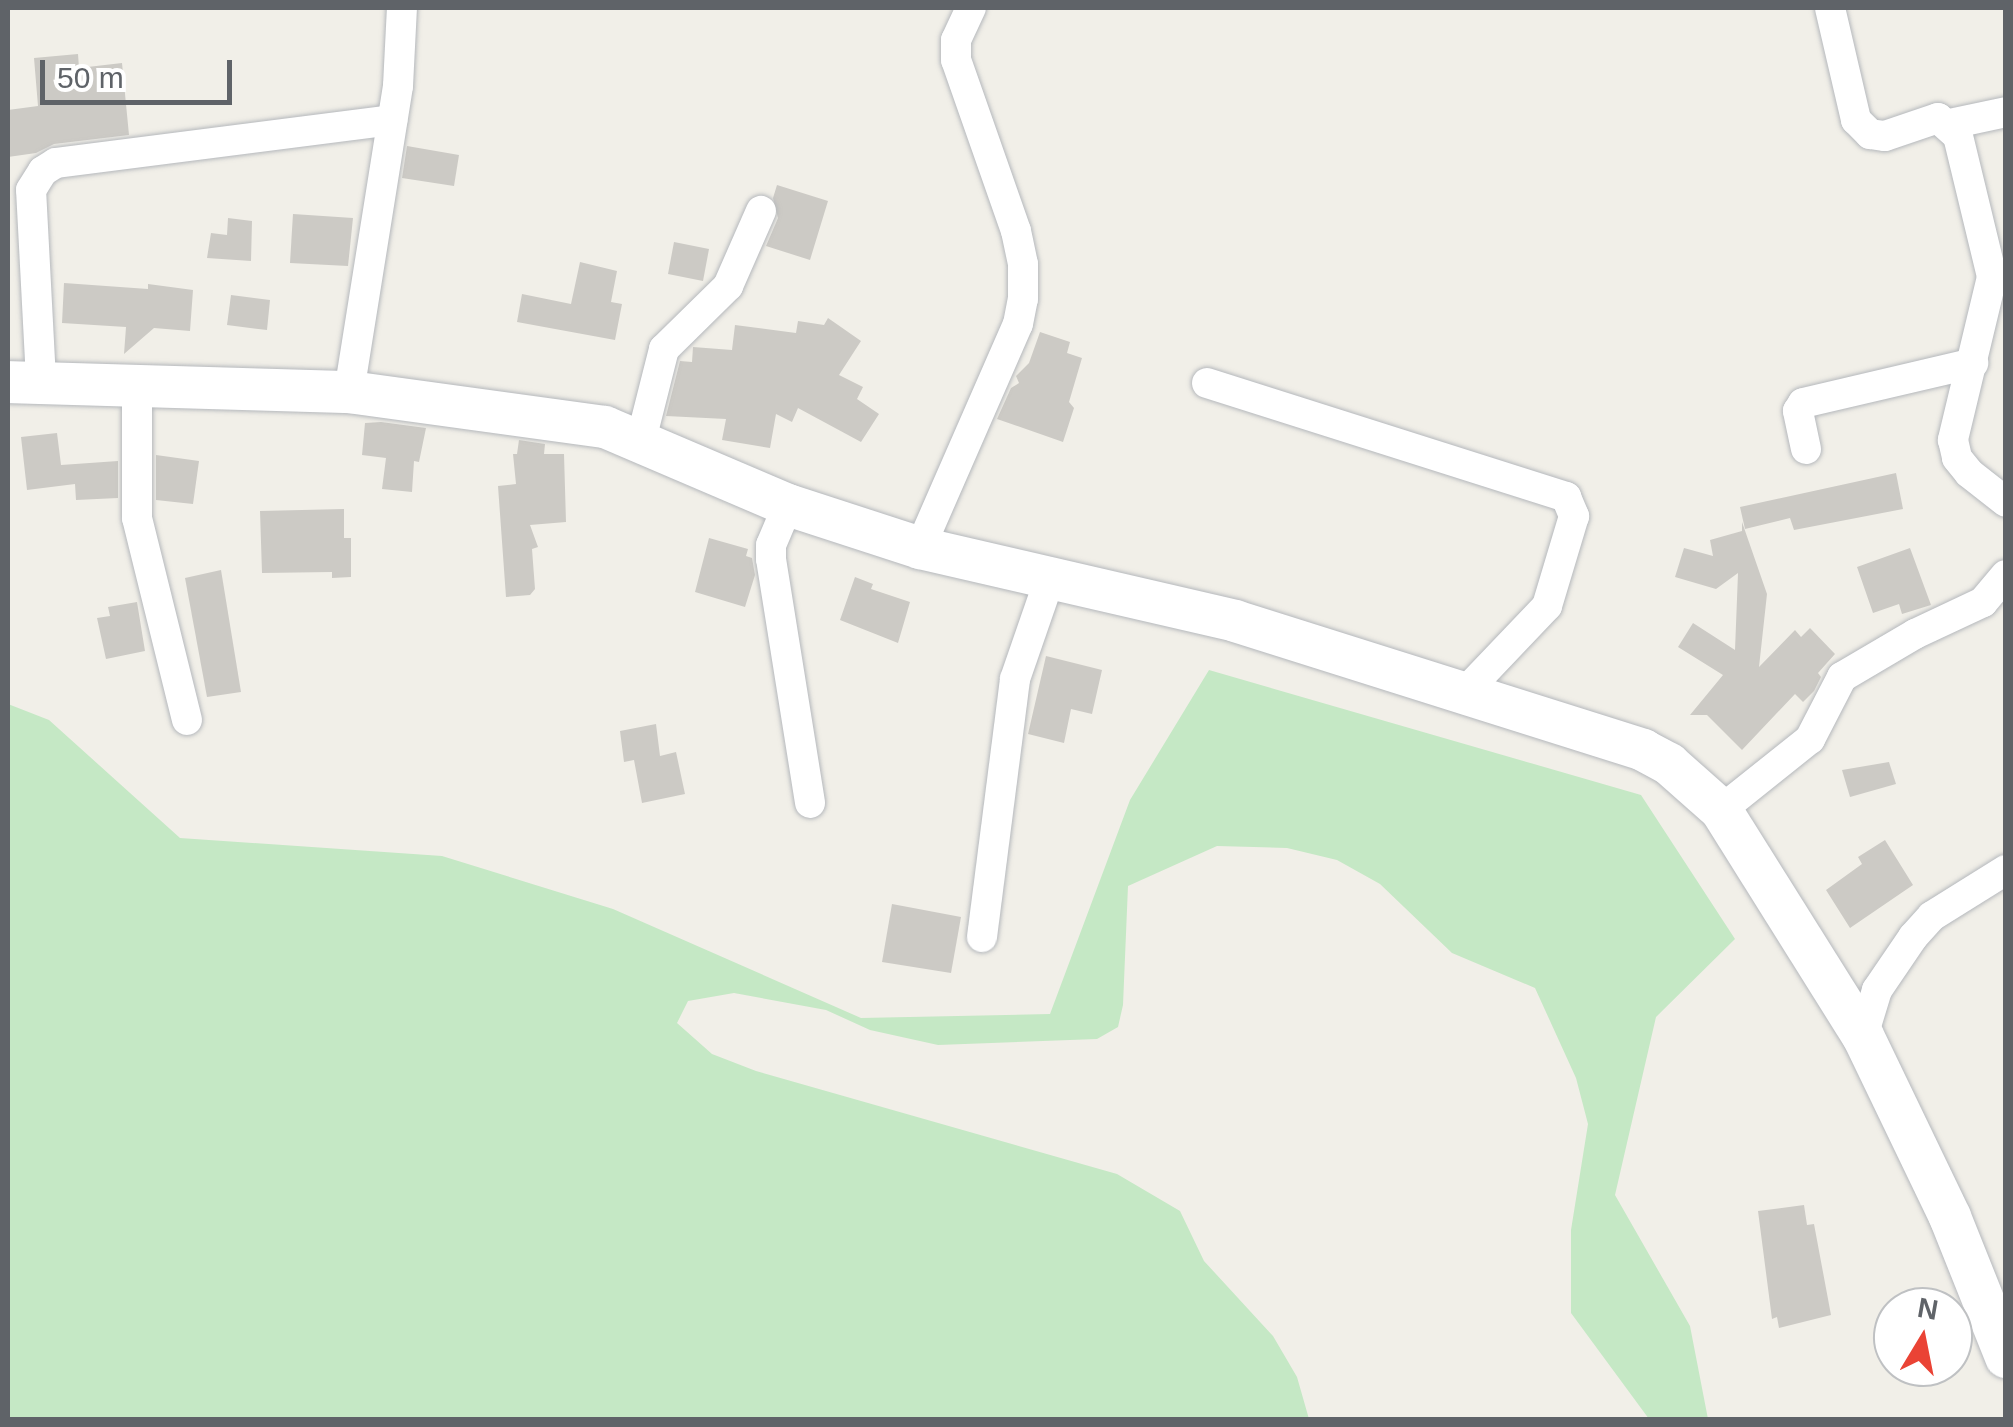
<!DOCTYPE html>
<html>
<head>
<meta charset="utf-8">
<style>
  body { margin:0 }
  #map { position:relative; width:2013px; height:1427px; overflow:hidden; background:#f1efe8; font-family:Helvetica,sans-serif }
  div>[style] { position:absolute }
  .green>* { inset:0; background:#c5e8c5 }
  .building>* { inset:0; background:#cccac5 }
  .roads { filter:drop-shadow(0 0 2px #b5b8bc) drop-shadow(0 0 2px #b5b8bc) }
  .minor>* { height:30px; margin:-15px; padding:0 15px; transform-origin:15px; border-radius:15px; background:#fff }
  .secondary>* { height:42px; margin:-21px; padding:0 21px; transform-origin:21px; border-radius:21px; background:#fff }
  span { translate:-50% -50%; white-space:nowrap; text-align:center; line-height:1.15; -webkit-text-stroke:9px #fff; paint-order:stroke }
  .frame { position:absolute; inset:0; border:10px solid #5f6368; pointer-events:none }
  .north { position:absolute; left:1873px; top:1287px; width:100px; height:100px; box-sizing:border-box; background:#fff; border:2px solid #bfc1c3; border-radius:50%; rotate:10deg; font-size:28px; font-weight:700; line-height:40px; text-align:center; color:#5f6368 }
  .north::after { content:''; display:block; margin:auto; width:35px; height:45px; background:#ea4335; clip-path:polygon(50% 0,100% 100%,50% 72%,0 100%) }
  .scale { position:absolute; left:40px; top:60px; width:192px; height:45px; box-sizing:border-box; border:5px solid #5f6368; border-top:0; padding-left:12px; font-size:30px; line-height:35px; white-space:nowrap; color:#5f6368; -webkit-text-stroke:8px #fff; paint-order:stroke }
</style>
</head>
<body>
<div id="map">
  <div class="green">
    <i style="clip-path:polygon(1209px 670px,1641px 795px,1735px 939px,1656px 1017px,1615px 1195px,1690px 1326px,1708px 1419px,1649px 1419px,1571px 1313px,1571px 1230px,1588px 1124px,1576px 1078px,1535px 988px,1452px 953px,1380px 884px,1337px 860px,1287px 848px,1217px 846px,1128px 886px,1123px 1005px,1118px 1027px,1097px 1039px,938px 1045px,870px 1030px,826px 1010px,734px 993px,688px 1001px,677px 1023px,712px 1054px,756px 1071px,1117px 1174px,1180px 1211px,1204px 1261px,1273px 1336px,1297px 1377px,1309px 1419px,8px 1419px,8px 704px,49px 720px,180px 838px,442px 856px,613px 909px,861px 1018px,1050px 1014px,1130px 800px)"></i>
  </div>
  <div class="building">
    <i style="clip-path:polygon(78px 54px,79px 68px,122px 63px,129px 135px,54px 144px,36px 153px,8px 157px,8px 110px,38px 106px,34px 58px)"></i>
    <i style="clip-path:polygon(407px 146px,459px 155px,454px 186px,402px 178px)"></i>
    <i style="clip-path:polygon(777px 185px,828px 201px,810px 260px,766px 246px,778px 218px,773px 198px)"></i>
    <i style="clip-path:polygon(293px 214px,353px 218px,348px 266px,290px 263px)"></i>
    <i style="clip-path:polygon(228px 218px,252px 221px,251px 261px,207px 258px,211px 233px,227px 235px)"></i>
    <i style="clip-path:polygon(674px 242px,709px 249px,703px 281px,668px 274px)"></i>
    <i style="clip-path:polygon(580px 262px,617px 271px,611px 302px,622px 304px,615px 340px,517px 322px,522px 294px,571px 304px)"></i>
    <i style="clip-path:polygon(64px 283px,148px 289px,148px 284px,193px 290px,190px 331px,154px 328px,124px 354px,126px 327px,62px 323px)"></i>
    <i style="clip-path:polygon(231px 295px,270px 300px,267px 330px,227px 325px)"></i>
    <i style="clip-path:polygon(828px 318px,861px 341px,839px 375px,863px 387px,857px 399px,879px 414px,861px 442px,798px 408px,792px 422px,776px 414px,770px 448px,722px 440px,726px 419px,666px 416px,680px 361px,692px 362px,693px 347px,732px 350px,735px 325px,796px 333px,798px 321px,824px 325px)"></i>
    <i style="clip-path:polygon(1040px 332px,1070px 342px,1067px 353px,1082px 358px,1069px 402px,1074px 408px,1063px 442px,997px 419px,1011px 388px,1019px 383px,1016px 376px,1029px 363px)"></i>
    <i style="clip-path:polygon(381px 422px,426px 428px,419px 462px,414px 461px,412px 492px,382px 489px,386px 458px,362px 455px,365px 423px)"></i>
    <i style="clip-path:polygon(57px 433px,61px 465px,118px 461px,118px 498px,76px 500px,75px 484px,27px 490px,21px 437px)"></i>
    <i style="clip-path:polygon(519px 440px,545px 444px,544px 454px,564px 454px,566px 522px,530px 525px,538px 547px,532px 549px,535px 589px,530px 595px,506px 597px,498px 486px,516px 484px,513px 454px,517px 454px)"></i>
    <i style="clip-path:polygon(156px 455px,199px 461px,193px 504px,156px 500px)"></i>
    <i style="clip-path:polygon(1896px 473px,1903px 509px,1794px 530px,1790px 518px,1745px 529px,1740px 507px)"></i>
    <i style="clip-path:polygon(344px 509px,344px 538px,351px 538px,351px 577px,332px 578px,332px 572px,262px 573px,260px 511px)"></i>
    <i style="clip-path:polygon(1742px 522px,1767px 594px,1759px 667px,1795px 630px,1801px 637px,1810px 628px,1835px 654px,1818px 673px,1821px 677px,1814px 691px,1803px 702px,1795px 694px,1742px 750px,1707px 715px,1690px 715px,1723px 675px,1678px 647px,1693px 623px,1735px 650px,1738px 573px,1716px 589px,1675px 577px,1684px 548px,1713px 556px,1710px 540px,1742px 531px)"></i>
    <i style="clip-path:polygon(709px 538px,748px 549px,746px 556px,752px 558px,755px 575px,745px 607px,695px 592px)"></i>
    <i style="clip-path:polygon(1910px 548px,1931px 605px,1902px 614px,1899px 604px,1873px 613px,1857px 567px)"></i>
    <i style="clip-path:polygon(221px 570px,241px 692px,207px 697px,185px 578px)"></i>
    <i style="clip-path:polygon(855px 577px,873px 584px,871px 589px,910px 602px,898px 643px,840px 620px)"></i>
    <i style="clip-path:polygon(137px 602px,145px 651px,106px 659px,97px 618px,110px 616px,108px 607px)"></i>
    <i style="clip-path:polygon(1046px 656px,1102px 670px,1092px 714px,1071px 709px,1064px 743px,1028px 734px)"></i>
    <i style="clip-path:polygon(656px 724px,660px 756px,676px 752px,685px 794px,642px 803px,634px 760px,624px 762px,620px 731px)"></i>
    <i style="clip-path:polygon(1889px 762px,1896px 784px,1850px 797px,1842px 770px)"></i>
    <i style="clip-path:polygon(1885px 840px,1913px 885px,1850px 928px,1826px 890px,1862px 864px,1858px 857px)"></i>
    <i style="clip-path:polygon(892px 904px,961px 917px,951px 973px,882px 962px)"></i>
    <i style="clip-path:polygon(1804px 1205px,1807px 1225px,1814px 1224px,1831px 1315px,1779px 1328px,1777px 1317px,1772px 1319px,1758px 1211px)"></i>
  </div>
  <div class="roads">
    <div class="minor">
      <i style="left:1830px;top:8px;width:115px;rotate:76.9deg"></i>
      <i style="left:1856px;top:120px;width:20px;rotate:45deg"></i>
      <i style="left:1870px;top:134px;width:15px;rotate:8deg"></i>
      <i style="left:1885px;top:136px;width:56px;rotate:-18.8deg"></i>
      <i style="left:1938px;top:118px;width:27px;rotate:42deg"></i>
      <i style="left:1958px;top:136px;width:145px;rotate:76.4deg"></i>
      <i style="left:1992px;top:277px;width:168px;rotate:103.5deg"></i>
      <i style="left:1953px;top:440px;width:18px;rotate:77deg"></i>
      <i style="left:1957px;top:458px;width:19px;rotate:51deg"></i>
      <i style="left:1969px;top:473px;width:47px;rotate:38.1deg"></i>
      <i style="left:1950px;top:124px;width:57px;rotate:-12.1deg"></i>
      <i style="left:41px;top:380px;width:190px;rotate:-93deg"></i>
      <i style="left:31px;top:190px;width:22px;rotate:-58deg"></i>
      <i style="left:43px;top:171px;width:15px;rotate:-32deg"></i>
      <i style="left:56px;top:163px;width:339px;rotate:-7.3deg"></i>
      <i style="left:137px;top:382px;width:136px;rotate:90deg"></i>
      <i style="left:137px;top:518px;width:208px;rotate:76.1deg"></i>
      <i style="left:1207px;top:383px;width:377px;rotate:17.6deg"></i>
      <i style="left:1566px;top:497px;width:21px;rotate:67deg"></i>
      <i style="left:1574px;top:516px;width:94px;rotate:106.7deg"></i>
      <i style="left:1547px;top:606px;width:119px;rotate:133.6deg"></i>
      <i style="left:349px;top:392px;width:310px;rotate:-80.9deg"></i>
      <i style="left:398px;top:86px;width:78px;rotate:-87.1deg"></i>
      <i style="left:641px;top:440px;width:94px;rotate:-75.8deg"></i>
      <i style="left:664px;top:349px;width:90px;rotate:-44.5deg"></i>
      <i style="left:728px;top:286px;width:82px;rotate:-66.3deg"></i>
      <i style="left:1806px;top:449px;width:39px;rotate:-102deg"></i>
      <i style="left:1798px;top:411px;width:9px;rotate:-58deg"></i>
      <i style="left:1803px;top:403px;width:175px;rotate:-13.2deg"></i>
      <i style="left:788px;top:505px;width:43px;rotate:113deg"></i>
      <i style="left:771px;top:545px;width:14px;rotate:90deg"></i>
      <i style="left:771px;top:559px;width:247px;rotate:80.9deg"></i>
      <i style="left:920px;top:548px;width:244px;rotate:-66.4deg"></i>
      <i style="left:1018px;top:324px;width:25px;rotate:-79deg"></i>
      <i style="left:1023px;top:299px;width:35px;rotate:-90deg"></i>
      <i style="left:1023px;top:264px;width:34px;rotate:-102deg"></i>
      <i style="left:1016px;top:231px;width:181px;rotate:-109.3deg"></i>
      <i style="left:956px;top:60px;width:20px;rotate:-90deg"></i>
      <i style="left:956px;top:40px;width:35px;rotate:-65deg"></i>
      <i style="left:1721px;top:810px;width:114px;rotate:-38.6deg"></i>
      <i style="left:1810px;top:739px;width:70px;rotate:-62.7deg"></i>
      <i style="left:1842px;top:677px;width:85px;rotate:-30.5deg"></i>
      <i style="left:1915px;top:634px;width:75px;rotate:-25.2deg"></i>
      <i style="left:1983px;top:602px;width:35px;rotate:-50deg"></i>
      <i style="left:982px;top:937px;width:260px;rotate:-82.7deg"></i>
      <i style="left:1015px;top:679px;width:107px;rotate:-70.9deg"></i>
      <i style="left:1863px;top:1036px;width:48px;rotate:-73.1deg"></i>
      <i style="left:1877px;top:990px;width:64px;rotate:-55.8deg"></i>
      <i style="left:1913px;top:937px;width:28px;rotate:-48deg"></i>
      <i style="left:1932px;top:916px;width:87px;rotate:-31.9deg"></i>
    </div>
    <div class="secondary">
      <i style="left:8px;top:382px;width:341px;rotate:1.7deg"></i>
      <i style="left:349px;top:392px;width:258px;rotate:7.8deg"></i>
      <i style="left:605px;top:427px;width:199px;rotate:23.1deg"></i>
      <i style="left:788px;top:505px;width:139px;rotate:18deg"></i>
      <i style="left:920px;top:548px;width:323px;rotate:13deg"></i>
      <i style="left:1235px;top:621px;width:428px;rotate:17.5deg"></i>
      <i style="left:1643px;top:750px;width:30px;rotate:28deg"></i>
      <i style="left:1669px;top:764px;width:69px;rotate:41.5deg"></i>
      <i style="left:1721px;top:810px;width:267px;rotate:57.9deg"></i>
      <i style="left:1863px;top:1036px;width:201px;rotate:64.3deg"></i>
      <i style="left:1950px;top:1217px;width:151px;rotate:68.2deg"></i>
    </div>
  </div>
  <div class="frame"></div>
  <div class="north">N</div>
  <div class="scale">50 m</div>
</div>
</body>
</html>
